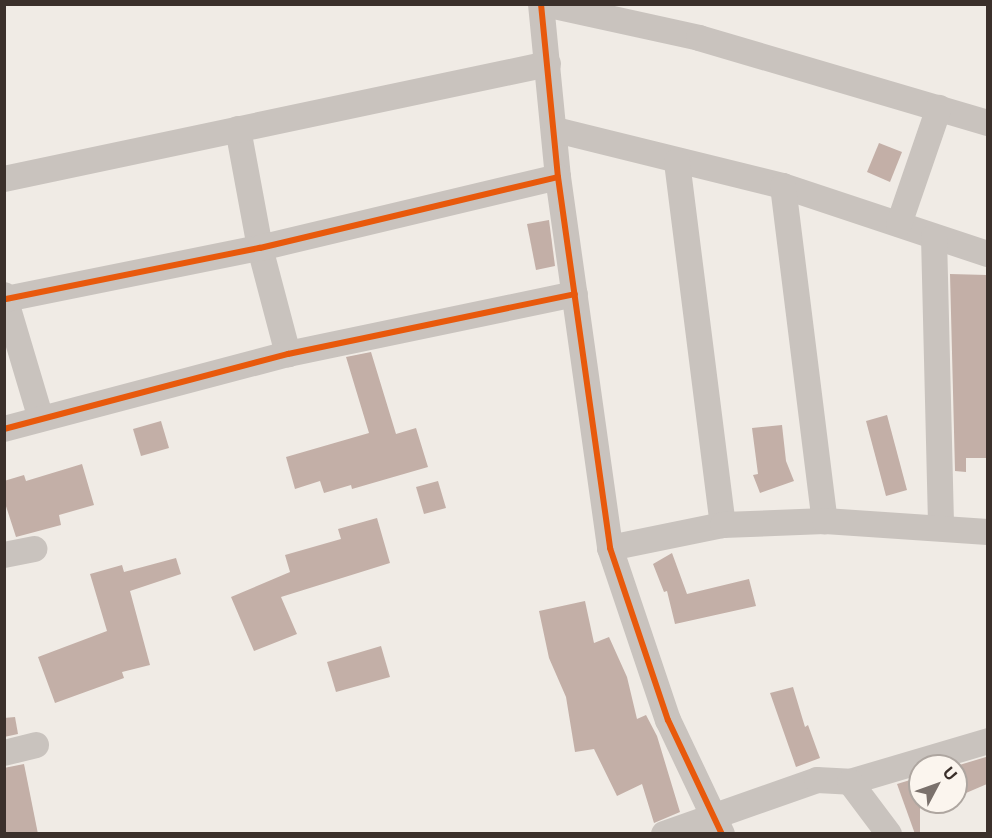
<!DOCTYPE html>
<html>
<head>
<meta charset="utf-8">
<style>
  body { margin:0 }
  #map { position:relative; width:992px; height:838px; overflow:hidden; background:#f0ebe5; font-family:Inter,sans-serif }
  div>[style] { position:absolute }
  .building>* { inset:0; background:#c3afa7 }
  .minor>* { height:26px; margin:-13px; padding:0 13px; transform-origin:13px; border-radius:13px; background:#c9c3be }
  .cycleway>* { height:6px; margin:-3px; padding:0 3px; transform-origin:3px; border-radius:3px; background:#e8590c }
  span { translate:-50% -50%; white-space:nowrap; text-align:center; line-height:1.15; -webkit-text-stroke:6px #fbf5ee; paint-order:stroke }
  .frame { position:absolute; inset:0; border:6px solid #3b302b; pointer-events:none }
  .north { position:absolute; left:908px; top:754px; width:60px; height:60px; box-sizing:border-box; background:#fbf5ee; border:2px solid #aea6a0; border-radius:50%; rotate:49deg; font-size:16px; font-weight:700; line-height:24px; text-align:center; color:#3b302b }
  .north::after { content:''; display:block; margin:auto; width:21px; height:27px; background:#7a716c; clip-path:polygon(50% 0,100% 100%,50% 72%,0 100%) }
</style>
</head>
<body>
<div id="map">
  <div class="building">
    <i style="clip-path:polygon(879px 143px,902px 152px,890px 182px,867px 172px)"></i>
    <i style="clip-path:polygon(549px 220px,555px 266px,536px 270px,527px 224px)"></i>
    <i style="clip-path:polygon(950px 274px,987px 275px,987px 458px,966px 458px,966px 472px,955px 471px)"></i>
    <i style="clip-path:polygon(371px 352px,396px 434px,416px 428px,428px 467px,352px 489px,351px 485px,324px 493px,320px 481px,295px 489px,286px 457px,369px 433px,346px 357px)"></i>
    <i style="clip-path:polygon(887px 415px,907px 490px,886px 496px,866px 421px)"></i>
    <i style="clip-path:polygon(161px 421px,169px 448px,141px 456px,133px 429px)"></i>
    <i style="clip-path:polygon(782px 425px,786px 461px,794px 481px,760px 493px,753px 475px,758px 474px,752px 428px)"></i>
    <i style="clip-path:polygon(82px 464px,94px 505px,59px 515px,61px 525px,16px 537px,4px 500px,4px 481px,24px 475px,26px 481px)"></i>
    <i style="clip-path:polygon(438px 481px,446px 508px,424px 514px,416px 487px)"></i>
    <i style="clip-path:polygon(377px 518px,390px 563px,281px 597px,297px 634px,254px 651px,231px 597px,290px 572px,285px 555px,341px 539px,338px 529px)"></i>
    <i style="clip-path:polygon(672px 553px,687px 594px,749px 579px,756px 606px,675px 624px,667px 591px,664px 592px,653px 564px)"></i>
    <i style="clip-path:polygon(176px 558px,181px 574px,130px 591px,150px 665px,122px 672px,124px 678px,55px 703px,38px 657px,107px 631px,90px 574px,122px 565px,124px 572px)"></i>
    <i style="clip-path:polygon(585px 601px,594px 643px,609px 637px,627px 677px,637px 719px,646px 715px,657px 736px,680px 812px,654px 823px,642px 784px,617px 796px,594px 749px,575px 752px,566px 697px,549px 658px,539px 611px)"></i>
    <i style="clip-path:polygon(381px 646px,390px 677px,336px 692px,327px 662px)"></i>
    <i style="clip-path:polygon(793px 687px,805px 727px,808px 725px,820px 758px,796px 767px,770px 693px)"></i>
    <i style="clip-path:polygon(15px 717px,18px 734px,4px 737px,4px 718px)"></i>
    <i style="clip-path:polygon(986px 757px,987px 784px,966px 793px,956px 766px)"></i>
    <i style="clip-path:polygon(24px 764px,38px 834px,4px 834px,4px 768px)"></i>
    <i style="clip-path:polygon(920px 777px,920px 834px,915px 834px,897px 784px)"></i>
  </div>
  <div class="minor">
    <i style="left:541px;top:4px;width:174px;rotate:84.4deg"></i>
    <i style="left:558px;top:177px;width:375px;rotate:82deg"></i>
    <i style="left:610px;top:548px;width:182px;rotate:71.4deg"></i>
    <i style="left:668px;top:720px;width:126px;rotate:64.7deg"></i>
    <i style="left:545px;top:4px;width:158px;rotate:12.4deg"></i>
    <i style="left:699px;top:38px;width:301px;rotate:16.4deg"></i>
    <i style="left:238px;top:129px;width:121px;rotate:79.5deg"></i>
    <i style="left:260px;top:248px;width:110px;rotate:75.2deg"></i>
    <i style="left:556px;top:130px;width:234px;rotate:13.9deg"></i>
    <i style="left:783px;top:186px;width:216px;rotate:18.4deg"></i>
    <i style="left:677px;top:162px;width:366px;rotate:82.8deg"></i>
    <i style="left:4px;top:179px;width:556px;rotate:-11.94deg"></i>
    <i style="left:783px;top:186px;width:338px;rotate:82.9deg"></i>
    <i style="left:899px;top:224px;width:123px;rotate:-71deg"></i>
    <i style="left:934px;top:237px;width:291px;rotate:88.6deg"></i>
    <i style="left:4px;top:295px;width:129px;rotate:73.4deg"></i>
    <i style="left:6px;top:299px;width:259px;rotate:-11.4deg"></i>
    <i style="left:260px;top:248px;width:306px;rotate:-13.4deg"></i>
    <i style="left:4px;top:429px;width:294px;rotate:-14.8deg"></i>
    <i style="left:288px;top:354px;width:293px;rotate:-11.8deg"></i>
    <i style="left:610px;top:548px;width:115px;rotate:-11.5deg"></i>
    <i style="left:723px;top:525px;width:102px;rotate:-2.2deg"></i>
    <i style="left:825px;top:521px;width:163px;rotate:3.9deg"></i>
    <i style="left:4px;top:555px;width:31px;rotate:-11deg"></i>
    <i style="left:4px;top:753px;width:33px;rotate:-14deg"></i>
    <i style="left:850px;top:782px;width:144px;rotate:-16.5deg"></i>
    <i style="left:664px;top:834px;width:162px;rotate:-19.4deg"></i>
    <i style="left:817px;top:780px;width:33px;rotate:3deg"></i>
    <i style="left:850px;top:782px;width:65px;rotate:53.1deg"></i>
  </div>
  <div class="cycleway">
    <i style="left:541px;top:4px;width:174px;rotate:84.4deg"></i>
    <i style="left:558px;top:177px;width:375px;rotate:82deg"></i>
    <i style="left:610px;top:548px;width:182px;rotate:71.4deg"></i>
    <i style="left:668px;top:720px;width:126px;rotate:64.7deg"></i>
    <i style="left:6px;top:299px;width:259px;rotate:-11.4deg"></i>
    <i style="left:260px;top:248px;width:306px;rotate:-13.4deg"></i>
    <i style="left:4px;top:429px;width:294px;rotate:-14.8deg"></i>
    <i style="left:288px;top:354px;width:293px;rotate:-11.8deg"></i>
  </div>
  <div class="frame"></div>
  <div class="north">U</div>
</div>
</body>
</html>
